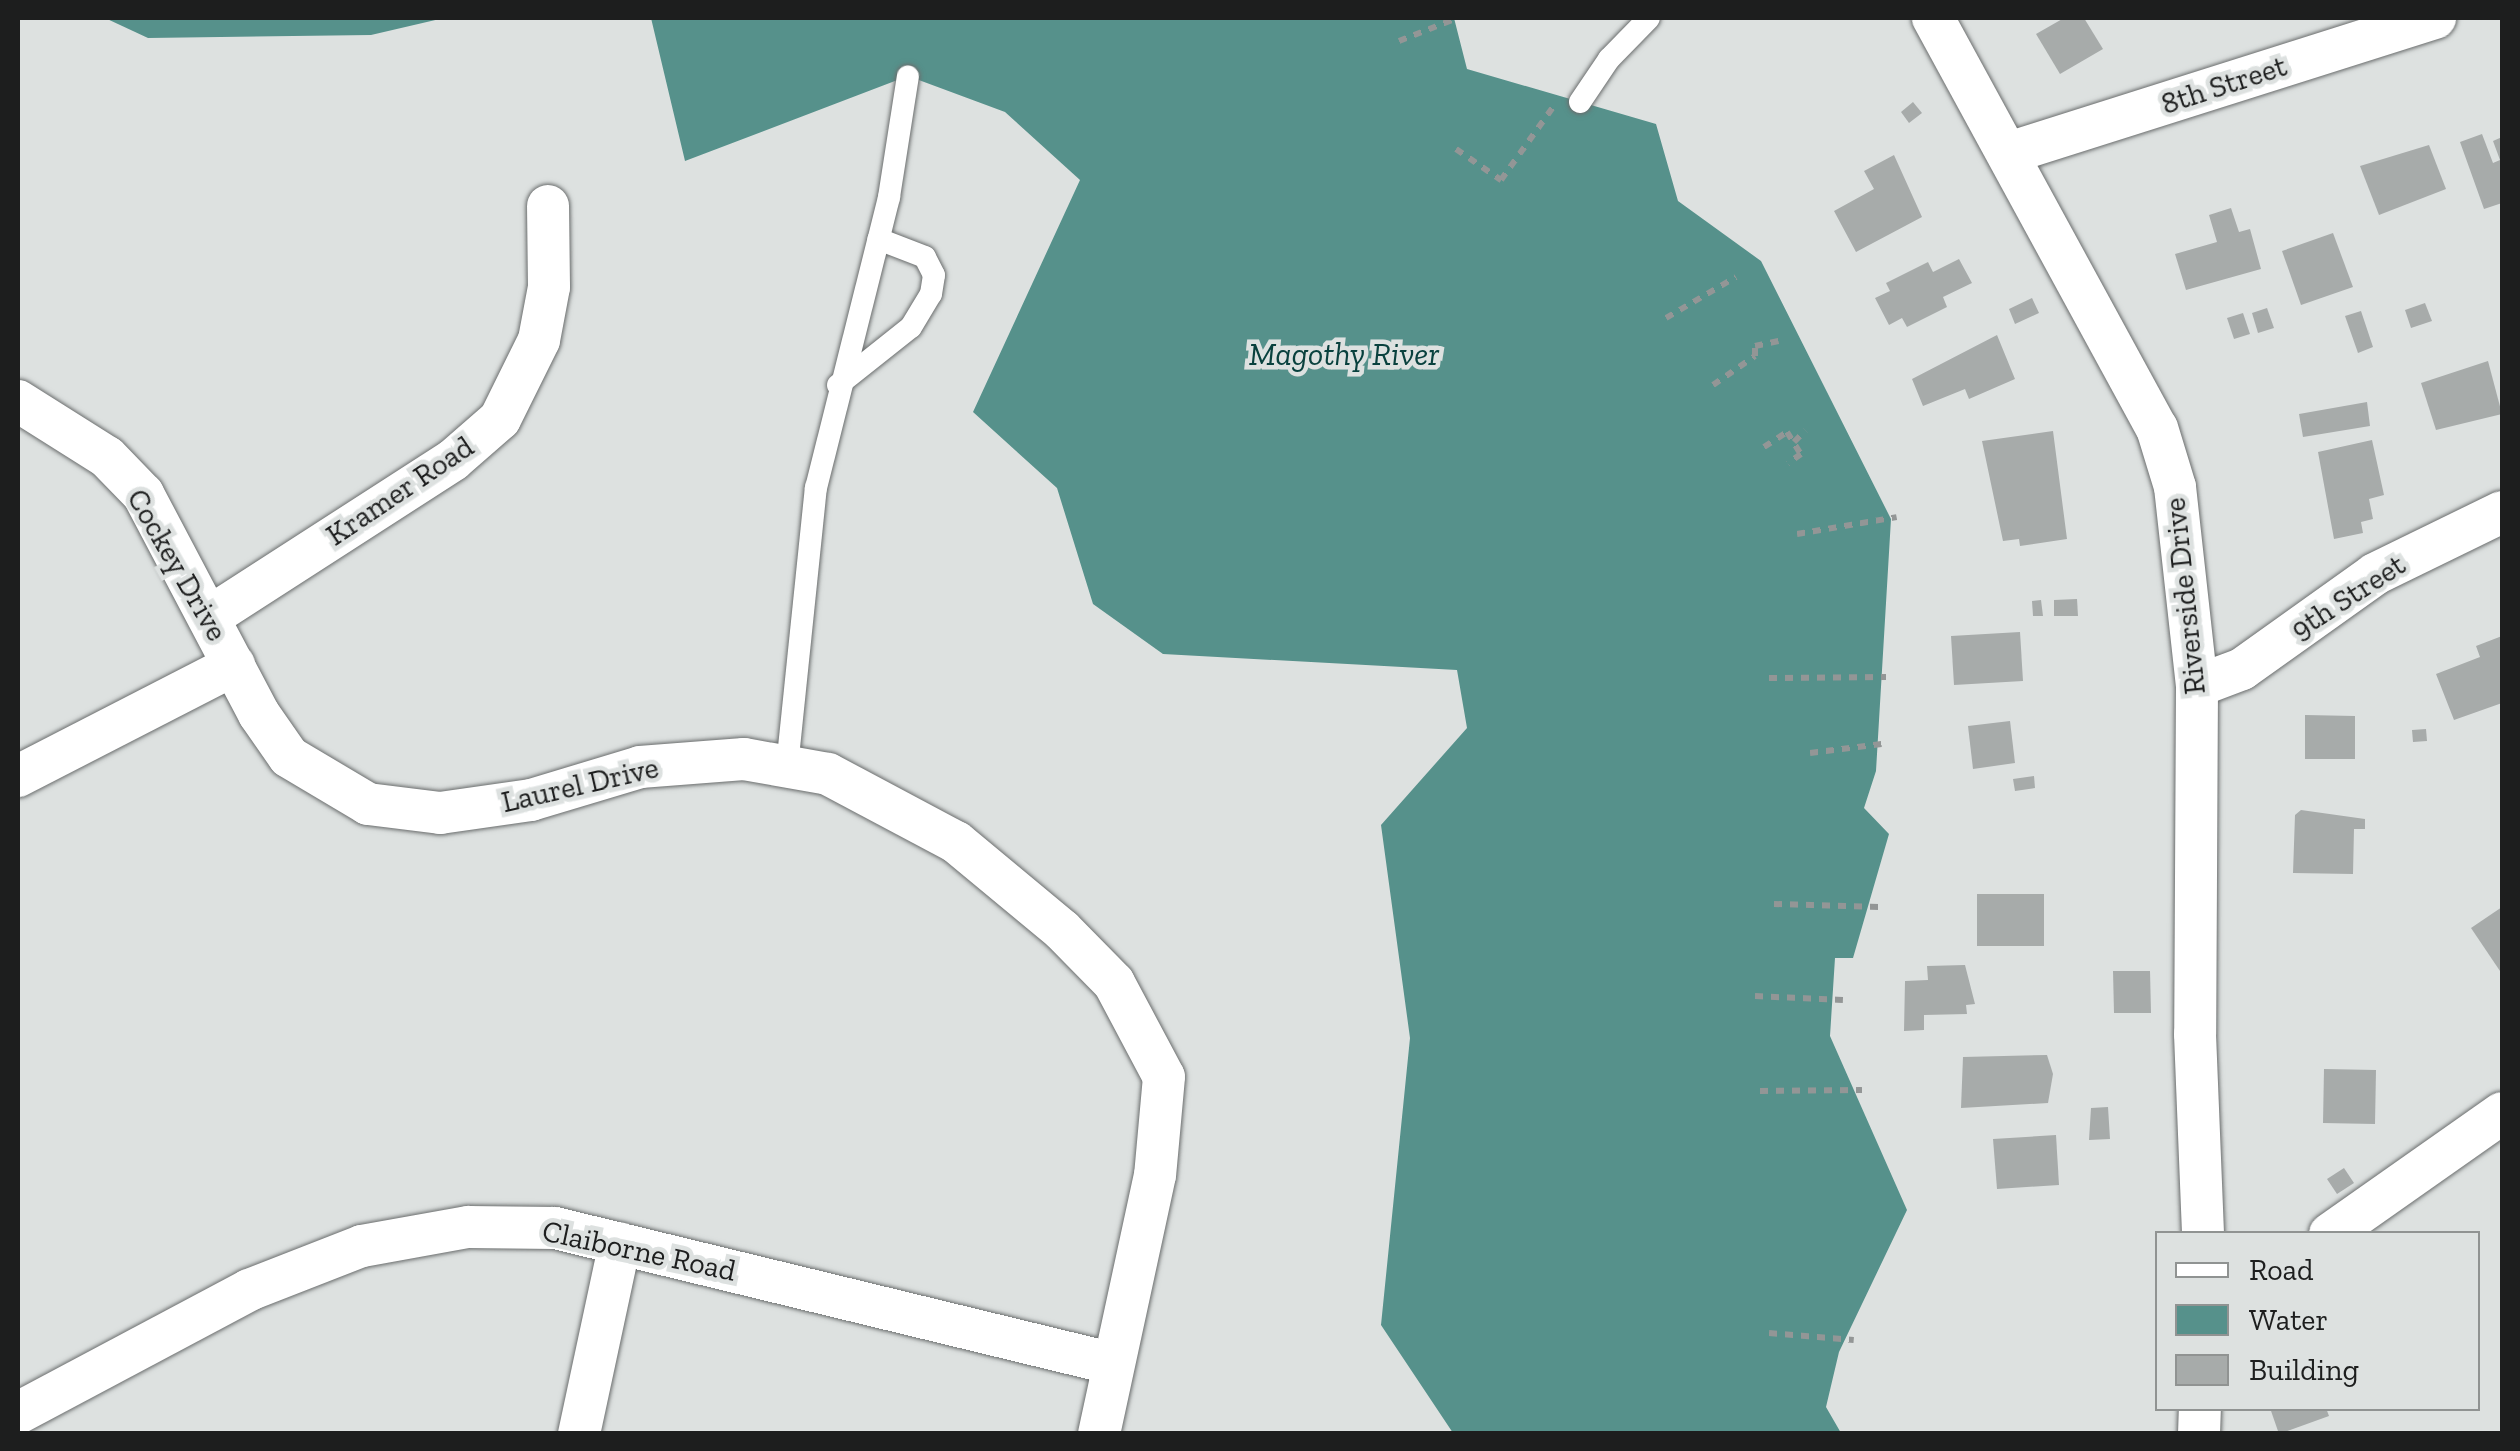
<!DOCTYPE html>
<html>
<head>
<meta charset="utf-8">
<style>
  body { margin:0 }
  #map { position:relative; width:2520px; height:1451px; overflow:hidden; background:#dde1e0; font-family:"Zilla Slab",serif }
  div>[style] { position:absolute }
  .water>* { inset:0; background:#56918b }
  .building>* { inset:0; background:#a7abaa }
  .path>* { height:6px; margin-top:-3px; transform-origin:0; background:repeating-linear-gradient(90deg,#939696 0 8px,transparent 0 16px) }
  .roads { filter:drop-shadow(0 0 2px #6a6d6d) drop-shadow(0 0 2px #6a6d6d) }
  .lane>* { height:22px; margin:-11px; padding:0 11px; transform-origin:11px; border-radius:11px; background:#fff }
  .street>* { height:42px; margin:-21px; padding:0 21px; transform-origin:21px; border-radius:21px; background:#fff }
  span { translate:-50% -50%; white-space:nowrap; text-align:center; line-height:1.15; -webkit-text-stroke:9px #dde1e0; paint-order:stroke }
  .street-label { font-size:30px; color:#1d1e1e }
  .water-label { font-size:32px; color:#09413e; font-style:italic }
  .frame { position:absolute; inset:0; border:20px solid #1d1e1e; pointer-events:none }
  .legend { position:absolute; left:2155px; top:1231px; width:325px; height:180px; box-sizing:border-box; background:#dde1e0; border:2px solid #909392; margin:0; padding:12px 18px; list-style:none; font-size:30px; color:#1d1e1e }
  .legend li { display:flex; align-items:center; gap:20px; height:50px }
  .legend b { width:50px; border:2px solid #909392 }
</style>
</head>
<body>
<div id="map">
  <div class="water">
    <i style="clip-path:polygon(105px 18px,444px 18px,371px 35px,148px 38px)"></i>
    <i style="clip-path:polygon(651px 18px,1454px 18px,1467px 69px,1656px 124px,1678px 201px,1761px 261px,1891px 519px,1876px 771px,1864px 808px,1889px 834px,1853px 958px,1835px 958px,1830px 1036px,1907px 1210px,1839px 1352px,1826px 1407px,1841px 1433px,1453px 1433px,1381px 1325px,1410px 1038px,1381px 825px,1467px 728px,1457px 670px,1163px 654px,1093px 604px,1057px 488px,973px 412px,1080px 180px,1005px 112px,908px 76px,685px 161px)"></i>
  </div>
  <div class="building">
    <i style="clip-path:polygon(2064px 18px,2084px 18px,2103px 49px,2060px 74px,2036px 34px)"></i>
    <i style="clip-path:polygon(1913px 102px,1922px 113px,1909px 123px,1901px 112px)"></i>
    <i style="clip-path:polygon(2482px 134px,2493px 163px,2500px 160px,2493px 141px,2502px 137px,2502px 203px,2484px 209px,2460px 142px)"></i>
    <i style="clip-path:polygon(2429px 145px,2446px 189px,2379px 215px,2360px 166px)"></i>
    <i style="clip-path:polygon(1894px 155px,1922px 217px,1856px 252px,1834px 211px,1874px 189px,1864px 171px)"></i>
    <i style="clip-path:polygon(2231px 208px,2239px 232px,2250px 229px,2261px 269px,2186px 290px,2175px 254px,2217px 242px,2209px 215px)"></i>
    <i style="clip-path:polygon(2333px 233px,2353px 287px,2301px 305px,2282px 251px)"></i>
    <i style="clip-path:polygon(1959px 259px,1972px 283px,1943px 297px,1947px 307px,1907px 327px,1902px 318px,1889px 325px,1875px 298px,1890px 291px,1886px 283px,1928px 262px,1933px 272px)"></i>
    <i style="clip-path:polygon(2032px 298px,2039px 313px,2015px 324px,2009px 309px)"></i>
    <i style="clip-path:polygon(2425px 303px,2432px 321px,2411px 328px,2405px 310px)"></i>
    <i style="clip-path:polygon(2267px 308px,2274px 328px,2258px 333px,2252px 313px)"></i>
    <i style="clip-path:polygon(2361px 311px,2373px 347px,2358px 353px,2345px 316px)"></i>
    <i style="clip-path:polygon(2243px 313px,2250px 334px,2234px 339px,2227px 318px)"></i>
    <i style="clip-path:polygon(1997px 335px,2015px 379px,1969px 399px,1965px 389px,1923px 406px,1912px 379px)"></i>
    <i style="clip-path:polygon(2488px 361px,2502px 414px,2436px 430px,2421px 383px)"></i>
    <i style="clip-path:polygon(2367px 402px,2370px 426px,2303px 437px,2299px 414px)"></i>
    <i style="clip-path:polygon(2053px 431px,2067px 539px,2020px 546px,2019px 539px,2003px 541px,1982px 441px)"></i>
    <i style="clip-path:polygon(2372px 440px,2384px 495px,2369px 499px,2373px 519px,2361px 522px,2363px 533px,2334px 539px,2318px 452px)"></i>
    <i style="clip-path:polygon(2077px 599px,2078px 616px,2054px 616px,2054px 600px)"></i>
    <i style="clip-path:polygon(2041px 600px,2043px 616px,2033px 616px,2032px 601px)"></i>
    <i style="clip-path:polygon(2020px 632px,2023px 681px,1954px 685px,1951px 636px)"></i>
    <i style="clip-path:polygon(2502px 636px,2502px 703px,2454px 720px,2436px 674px,2480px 657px,2476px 646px)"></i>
    <i style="clip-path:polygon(2305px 715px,2355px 716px,2355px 759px,2305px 759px)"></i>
    <i style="clip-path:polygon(2010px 721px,2015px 763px,1973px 769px,1968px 726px)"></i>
    <i style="clip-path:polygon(2426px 729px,2427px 741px,2413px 742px,2412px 730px)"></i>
    <i style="clip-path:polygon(2034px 776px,2035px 788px,2015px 791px,2013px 779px)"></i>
    <i style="clip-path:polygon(2301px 810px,2365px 819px,2365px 829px,2354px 829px,2353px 874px,2293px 873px,2295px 815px)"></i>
    <i style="clip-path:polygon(1977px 894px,2044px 894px,2044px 946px,1977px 946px)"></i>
    <i style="clip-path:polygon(2502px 907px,2502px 974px,2471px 928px)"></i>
    <i style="clip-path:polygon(1965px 965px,1975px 1004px,1966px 1005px,1967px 1014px,1924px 1015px,1924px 1030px,1904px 1031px,1905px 981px,1928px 980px,1927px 966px)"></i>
    <i style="clip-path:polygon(2113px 971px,2150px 971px,2151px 1013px,2114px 1013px)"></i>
    <i style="clip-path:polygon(2047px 1055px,2053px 1074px,2048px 1103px,1961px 1108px,1963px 1057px)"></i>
    <i style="clip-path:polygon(2324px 1069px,2376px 1070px,2375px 1124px,2323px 1123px)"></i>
    <i style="clip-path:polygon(2108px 1107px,2110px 1139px,2089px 1140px,2091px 1108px)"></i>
    <i style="clip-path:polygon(2056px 1135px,2059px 1185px,1997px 1189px,1993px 1139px)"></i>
    <i style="clip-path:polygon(2344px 1168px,2354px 1183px,2337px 1194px,2327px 1179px)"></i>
    <i style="clip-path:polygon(2270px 1408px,2326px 1408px,2329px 1416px,2279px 1434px)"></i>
  </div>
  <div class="path">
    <i style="left:1399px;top:41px;width:62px;rotate:-21.6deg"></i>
    <i style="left:1456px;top:149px;width:55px;rotate:34.6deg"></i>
    <i style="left:1501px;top:180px;width:90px;rotate:-54.5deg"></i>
    <i style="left:1666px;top:318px;width:81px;rotate:-30.4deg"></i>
    <i style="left:1713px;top:385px;width:51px;rotate:-34.6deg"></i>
    <i style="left:1755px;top:356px;width:10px;rotate:-90deg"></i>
    <i style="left:1755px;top:346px;width:24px;rotate:-12deg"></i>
    <i style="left:1794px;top:442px;width:16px;rotate:-45deg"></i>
    <i style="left:1764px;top:447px;width:27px;rotate:-33deg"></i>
    <i style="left:1787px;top:432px;width:26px;rotate:58deg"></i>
    <i style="left:1801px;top:454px;width:16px;rotate:145deg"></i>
    <i style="left:1797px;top:534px;width:101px;rotate:-9.6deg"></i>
    <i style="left:1769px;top:678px;width:117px;rotate:-0.5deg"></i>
    <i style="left:1810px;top:753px;width:72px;rotate:-7.2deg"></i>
    <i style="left:1774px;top:904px;width:105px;rotate:1.6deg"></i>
    <i style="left:1755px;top:996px;width:88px;rotate:2.6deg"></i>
    <i style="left:1760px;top:1091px;width:102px;rotate:-0.6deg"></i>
    <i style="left:1769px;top:1333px;width:85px;rotate:4.7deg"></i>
  </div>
  <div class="roads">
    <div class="lane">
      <i style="left:1580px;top:102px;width:52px;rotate:-56deg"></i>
      <i style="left:1609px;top:59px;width:57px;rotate:-45.7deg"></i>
      <i style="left:838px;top:385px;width:93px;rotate:-38.5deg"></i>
      <i style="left:911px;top:327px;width:39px;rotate:-59deg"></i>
      <i style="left:931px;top:294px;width:19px;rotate:-81deg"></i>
      <i style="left:934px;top:275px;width:20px;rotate:-117deg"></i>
      <i style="left:925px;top:257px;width:50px;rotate:-159deg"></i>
      <i style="left:787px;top:767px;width:281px;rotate:-84.1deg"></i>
      <i style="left:816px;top:488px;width:300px;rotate:-75.9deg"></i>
      <i style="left:889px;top:197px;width:122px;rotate:-81.1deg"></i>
    </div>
    <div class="street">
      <i style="left:1933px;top:18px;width:467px;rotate:61.4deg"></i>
      <i style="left:2157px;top:428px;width:62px;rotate:73deg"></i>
      <i style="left:2175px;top:487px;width:200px;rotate:83.7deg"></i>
      <i style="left:2197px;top:686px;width:348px;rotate:90.3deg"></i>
      <i style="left:2195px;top:1034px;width:200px;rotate:87.7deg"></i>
      <i style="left:2012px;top:152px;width:444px;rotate:-17.6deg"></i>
      <i style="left:18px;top:401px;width:105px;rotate:32.2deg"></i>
      <i style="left:107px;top:457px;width:52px;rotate:45.8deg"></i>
      <i style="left:143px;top:494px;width:249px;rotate:62.2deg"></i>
      <i style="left:259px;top:714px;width:52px;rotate:55.1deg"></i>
      <i style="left:289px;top:757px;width:92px;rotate:30.7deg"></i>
      <i style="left:368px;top:804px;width:73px;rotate:7.1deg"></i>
      <i style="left:440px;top:813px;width:92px;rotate:-8.1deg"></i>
      <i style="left:531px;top:800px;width:114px;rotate:-16.8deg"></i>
      <i style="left:640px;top:767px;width:104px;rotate:-4.4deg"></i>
      <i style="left:744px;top:759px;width:85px;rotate:10.1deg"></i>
      <i style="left:828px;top:774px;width:145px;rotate:28deg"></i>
      <i style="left:956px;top:842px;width:138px;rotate:39.7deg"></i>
      <i style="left:1062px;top:930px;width:74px;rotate:45.5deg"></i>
      <i style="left:1114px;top:983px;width:106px;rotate:62deg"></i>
      <i style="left:1164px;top:1077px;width:98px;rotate:95.2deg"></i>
      <i style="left:1155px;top:1175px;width:265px;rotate:102.2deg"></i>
      <i style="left:211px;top:616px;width:288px;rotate:-32.8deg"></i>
      <i style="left:453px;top:460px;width:62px;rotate:-41.1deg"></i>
      <i style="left:500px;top:419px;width:88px;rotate:-63.7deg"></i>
      <i style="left:539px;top:340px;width:54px;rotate:-79.3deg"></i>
      <i style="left:549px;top:287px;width:81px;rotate:-90.7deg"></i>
      <i style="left:2197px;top:686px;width:48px;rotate:-20.7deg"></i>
      <i style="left:2242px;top:669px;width:163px;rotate:-35.5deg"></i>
      <i style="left:2375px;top:574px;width:141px;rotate:-26deg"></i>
      <i style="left:18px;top:776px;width:243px;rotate:-27.2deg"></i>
      <i style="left:2330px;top:1234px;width:210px;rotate:-35.1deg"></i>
      <i style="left:18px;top:1413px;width:262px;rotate:-28deg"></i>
      <i style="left:249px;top:1290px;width:121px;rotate:-21.3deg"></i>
      <i style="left:362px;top:1246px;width:108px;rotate:-10.2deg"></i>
      <i style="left:468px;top:1227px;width:87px;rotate:0.7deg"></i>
      <i style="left:555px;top:1228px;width:571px;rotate:13.67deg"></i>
      <i style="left:579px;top:1434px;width:195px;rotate:-77.9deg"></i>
      <i style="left:2199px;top:1434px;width:26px;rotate:-88deg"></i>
    </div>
  </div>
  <div class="street-label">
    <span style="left:2224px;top:85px;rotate:-18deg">8th Street</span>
    <span style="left:400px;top:491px;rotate:-34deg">Kramer Road</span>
    <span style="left:177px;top:565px;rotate:60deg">Cockey Drive</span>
    <span style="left:2185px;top:596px;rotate:-96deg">Riverside Drive</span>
    <span style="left:2348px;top:597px;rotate:-33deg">9th Street</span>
    <span style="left:580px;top:785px;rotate:-13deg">Laurel Drive</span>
    <span style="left:639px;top:1251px;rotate:12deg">Claiborne Road</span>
  </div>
  <div class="water-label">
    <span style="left:1344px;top:354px">Magothy River</span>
  </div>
  <div class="frame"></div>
  <ul class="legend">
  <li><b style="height:12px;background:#fff"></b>Road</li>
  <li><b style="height:28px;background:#56918b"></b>Water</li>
  <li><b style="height:28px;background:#a7abaa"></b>Building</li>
  </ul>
</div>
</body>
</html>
